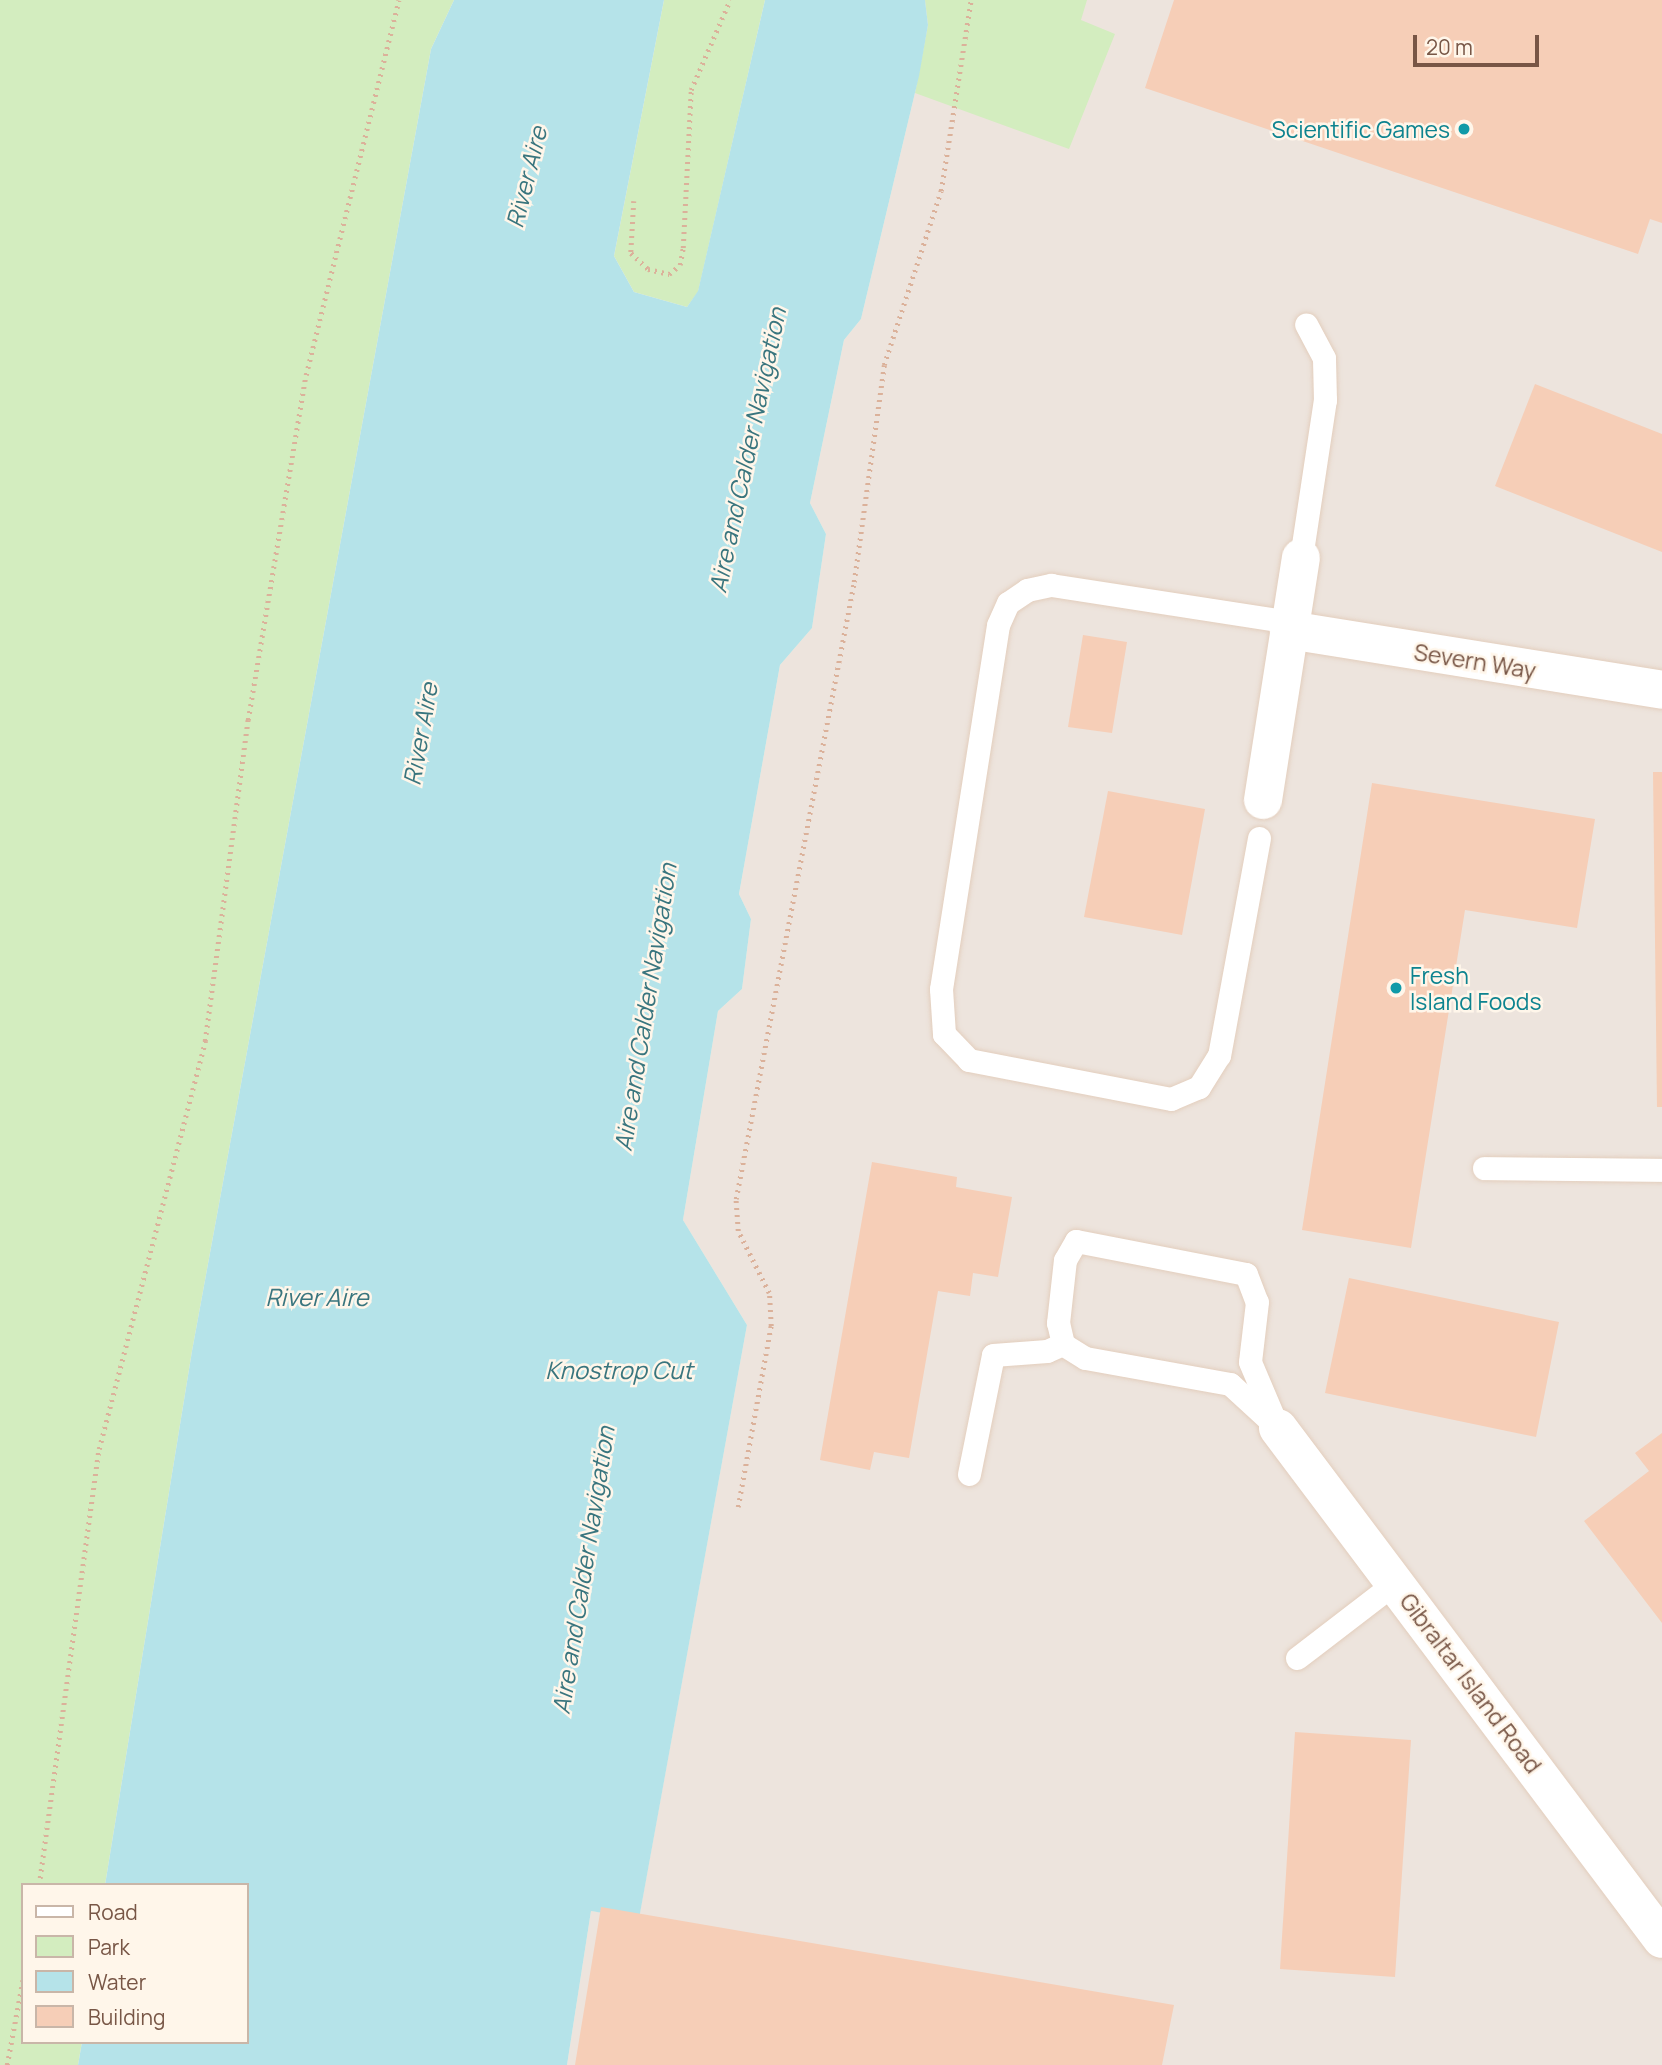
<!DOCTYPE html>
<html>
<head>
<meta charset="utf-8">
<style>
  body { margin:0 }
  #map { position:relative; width:1662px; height:2065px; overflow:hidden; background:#fef2e2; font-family:Manrope,sans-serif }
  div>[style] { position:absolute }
  .industrial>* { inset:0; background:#ede4dd }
  .green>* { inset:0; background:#d3edbf }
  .water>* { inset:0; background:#b5e3e9 }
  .building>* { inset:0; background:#f6ceb7 }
  .path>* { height:4.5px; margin-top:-2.25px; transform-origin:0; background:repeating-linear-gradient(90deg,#dbb19a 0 2px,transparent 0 7px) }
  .roads { filter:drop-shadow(0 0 2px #e3cebd) drop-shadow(0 0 2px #e3cebd) }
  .service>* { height:23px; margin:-11.5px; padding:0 11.5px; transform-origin:11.5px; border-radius:11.5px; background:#fff }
  .minor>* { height:38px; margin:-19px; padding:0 19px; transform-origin:19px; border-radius:19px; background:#fff }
  .dots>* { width:19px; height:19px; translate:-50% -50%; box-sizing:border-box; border:4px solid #fff6ea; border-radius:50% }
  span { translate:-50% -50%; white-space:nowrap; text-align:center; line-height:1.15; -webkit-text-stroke:5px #fff6ea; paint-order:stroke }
  .culture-label { font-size:23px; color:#0d838f }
  .right { translate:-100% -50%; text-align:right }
  .left { translate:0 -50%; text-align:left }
  .street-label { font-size:23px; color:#785646 }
  .water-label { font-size:24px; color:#39757e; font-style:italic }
  .legend { position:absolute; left:21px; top:1883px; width:228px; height:161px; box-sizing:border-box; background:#fff6ea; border:2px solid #c9b6a8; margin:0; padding:9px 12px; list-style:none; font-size:21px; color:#785646 }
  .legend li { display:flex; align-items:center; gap:14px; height:35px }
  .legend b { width:35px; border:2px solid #c9b6a8 }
  .scale { position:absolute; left:1413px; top:35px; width:126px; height:32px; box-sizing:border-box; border:4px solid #785646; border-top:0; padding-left:9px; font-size:21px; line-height:24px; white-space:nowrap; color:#785646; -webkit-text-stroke:5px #fff6ea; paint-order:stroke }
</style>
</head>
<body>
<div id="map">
  <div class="industrial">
    <i style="clip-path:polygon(925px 0,1662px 0,1662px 2065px,567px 2065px,591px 1911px,639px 1918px,747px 1325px,683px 1220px,718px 1011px,742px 989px,751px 919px,739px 894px,780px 665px,812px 628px,826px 534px,810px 503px,844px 340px,861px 319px,919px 76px,928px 25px)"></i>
  </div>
  <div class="green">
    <i style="clip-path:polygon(0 0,454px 0,431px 49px,192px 1351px,105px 1885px,23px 1885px,23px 2042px,82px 2042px,78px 2065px,0 2065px)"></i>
    <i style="clip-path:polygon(664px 0,765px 0,698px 292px,687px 307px,634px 292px,614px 256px)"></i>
    <i style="clip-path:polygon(925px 0,1087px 0,1081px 20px,1115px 34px,1069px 149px,915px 93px,928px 25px)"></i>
  </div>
  <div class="water">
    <i style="clip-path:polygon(454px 0,664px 0,614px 256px,634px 292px,687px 307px,698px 291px,765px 0,925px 0,928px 25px,919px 76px,861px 319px,844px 340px,810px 503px,826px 534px,812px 628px,780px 665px,739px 894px,751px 919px,742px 989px,718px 1011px,683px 1220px,747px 1325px,639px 1919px,591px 1911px,567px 2065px,78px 2065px,82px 2042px,247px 2042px,247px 1885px,105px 1885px,192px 1351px,431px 49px)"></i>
  </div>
  <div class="building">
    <i style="clip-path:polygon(1174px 0,1662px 0,1662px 223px,1650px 219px,1638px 254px,1145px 88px)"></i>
    <i style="clip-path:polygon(1535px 384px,1662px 434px,1662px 552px,1495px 486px)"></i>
    <i style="clip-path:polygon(1083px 635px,1127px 642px,1112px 733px,1068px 727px)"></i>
    <i style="clip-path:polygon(1653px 772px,1662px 772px,1662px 1107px,1657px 1107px)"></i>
    <i style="clip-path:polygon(1372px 783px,1595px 819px,1577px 928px,1465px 910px,1411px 1248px,1302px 1230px)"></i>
    <i style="clip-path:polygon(1108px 791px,1205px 809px,1182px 935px,1084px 917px)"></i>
    <i style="clip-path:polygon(872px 1162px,957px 1177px,956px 1187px,1012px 1197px,998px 1277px,973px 1273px,970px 1296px,938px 1291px,909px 1458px,874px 1452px,870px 1470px,820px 1460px)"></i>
    <i style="clip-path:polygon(1349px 1278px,1559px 1322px,1536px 1437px,1325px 1393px)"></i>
    <i style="clip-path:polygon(1662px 1433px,1662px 1623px,1584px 1521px,1649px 1471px,1635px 1453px)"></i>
    <i style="clip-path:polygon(1295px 1732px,1411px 1740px,1395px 1977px,1280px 1969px)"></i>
    <i style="clip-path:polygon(601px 1907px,1174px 2005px,1162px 2065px,575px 2065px)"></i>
  </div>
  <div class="path">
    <i style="left:634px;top:201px;width:52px;rotate:93.3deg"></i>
    <i style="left:631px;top:253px;width:23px;rotate:43deg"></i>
    <i style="left:648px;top:269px;width:22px;rotate:13deg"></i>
    <i style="left:669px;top:274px;width:14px;rotate:-39deg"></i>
    <i style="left:680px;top:265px;width:17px;rotate:-80deg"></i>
    <i style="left:683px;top:248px;width:158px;rotate:-87.1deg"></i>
    <i style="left:691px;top:90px;width:98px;rotate:-66.6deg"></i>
    <i style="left:738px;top:1507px;width:184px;rotate:-79.7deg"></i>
    <i style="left:771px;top:1326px;width:33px;rotate:-93deg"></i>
    <i style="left:769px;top:1293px;width:69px;rotate:-116.6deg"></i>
    <i style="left:738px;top:1231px;width:32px;rotate:-94deg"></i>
    <i style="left:736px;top:1199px;width:628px;rotate:-79.17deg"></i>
    <i style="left:854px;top:582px;width:219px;rotate:-82.1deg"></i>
    <i style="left:884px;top:365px;width:183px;rotate:-71.9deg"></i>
    <i style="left:941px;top:191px;width:193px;rotate:-81.1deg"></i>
    <i style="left:39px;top:1885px;width:440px;rotate:-82.2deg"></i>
    <i style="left:99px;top:1449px;width:422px;rotate:-75.4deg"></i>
    <i style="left:205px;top:1041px;width:324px;rotate:-82.4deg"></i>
    <i style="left:248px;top:720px;width:350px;rotate:-80.5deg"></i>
    <i style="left:306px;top:375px;width:386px;rotate:-76.1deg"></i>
    <i style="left:7px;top:2065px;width:87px;rotate:-79.5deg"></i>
  </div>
  <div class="roads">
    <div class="service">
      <i style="left:1301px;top:558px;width:160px;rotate:-81.4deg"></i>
      <i style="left:1325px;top:400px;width:42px;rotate:-91.4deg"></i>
      <i style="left:1324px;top:358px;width:38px;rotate:-118deg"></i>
      <i style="left:1259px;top:838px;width:221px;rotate:100.4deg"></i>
      <i style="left:1219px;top:1055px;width:38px;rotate:122deg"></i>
      <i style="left:1199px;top:1087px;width:30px;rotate:157deg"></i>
      <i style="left:1171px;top:1099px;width:206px;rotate:-169.1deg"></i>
      <i style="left:969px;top:1060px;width:36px;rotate:-134deg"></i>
      <i style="left:944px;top:1034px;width:45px;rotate:-93.8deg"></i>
      <i style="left:941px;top:989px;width:368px;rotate:-81.1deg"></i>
      <i style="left:998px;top:625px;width:24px;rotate:-66deg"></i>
      <i style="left:1008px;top:603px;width:23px;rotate:-34deg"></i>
      <i style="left:1027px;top:590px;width:25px;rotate:-12deg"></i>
      <i style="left:1051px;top:585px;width:243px;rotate:8.8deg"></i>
      <i style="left:1484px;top:1168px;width:178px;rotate:0.6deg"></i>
      <i style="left:1076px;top:1241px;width:173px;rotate:11deg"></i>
      <i style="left:1246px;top:1274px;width:30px;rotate:69deg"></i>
      <i style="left:1257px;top:1302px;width:60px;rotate:96.7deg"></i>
      <i style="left:1250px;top:1362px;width:72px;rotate:67deg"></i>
      <i style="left:1278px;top:1428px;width:65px;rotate:-137.5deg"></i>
      <i style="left:1230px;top:1384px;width:147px;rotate:-169.8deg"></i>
      <i style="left:1085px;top:1358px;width:26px;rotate:-148deg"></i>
      <i style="left:1063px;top:1344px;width:22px;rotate:-103deg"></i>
      <i style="left:1058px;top:1323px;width:63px;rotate:-83.7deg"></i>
      <i style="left:1065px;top:1260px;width:22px;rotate:-60deg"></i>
      <i style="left:969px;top:1474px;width:121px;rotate:-78.6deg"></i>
      <i style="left:993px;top:1355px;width:54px;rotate:-4.2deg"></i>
      <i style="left:1047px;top:1351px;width:17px;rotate:-24deg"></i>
      <i style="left:1297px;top:1658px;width:125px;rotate:-37.5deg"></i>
    </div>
    <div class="minor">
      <i style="left:1289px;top:630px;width:378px;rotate:9.1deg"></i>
      <i style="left:1263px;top:800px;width:245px;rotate:-81.1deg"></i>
      <i style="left:1278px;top:1428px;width:639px;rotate:53.08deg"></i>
    </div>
  </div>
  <div class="dots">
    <i style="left:1464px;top:129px;background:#0f9aa8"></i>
    <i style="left:1396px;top:988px;background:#0f9aa8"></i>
  </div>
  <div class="culture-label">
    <span class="right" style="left:1450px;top:129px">Scientific Games</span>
    <span class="left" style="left:1410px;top:988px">Fresh<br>Island Foods</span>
  </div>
  <div class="street-label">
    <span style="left:1475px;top:661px;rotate:9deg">Severn Way</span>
    <span style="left:1471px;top:1683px;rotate:53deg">Gibraltar Island Road</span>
  </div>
  <div class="water-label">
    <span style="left:526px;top:177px;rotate:-76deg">River Aire</span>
    <span style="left:747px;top:450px;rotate:-78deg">Aire and Calder Navigation</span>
    <span style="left:420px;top:734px;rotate:-80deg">River Aire</span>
    <span style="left:645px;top:1007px;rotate:-81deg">Aire and Calder Navigation</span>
    <span style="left:317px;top:1297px">River Aire</span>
    <span style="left:619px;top:1370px">Knostrop Cut</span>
    <span style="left:583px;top:1570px;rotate:-81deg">Aire and Calder Navigation</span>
  </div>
  <ul class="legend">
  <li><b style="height:9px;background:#fff"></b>Road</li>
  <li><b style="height:19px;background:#d3edbf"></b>Park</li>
  <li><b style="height:19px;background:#b5e3e9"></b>Water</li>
  <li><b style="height:19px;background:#f6ceb7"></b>Building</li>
  </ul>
  <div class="scale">20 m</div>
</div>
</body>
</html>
